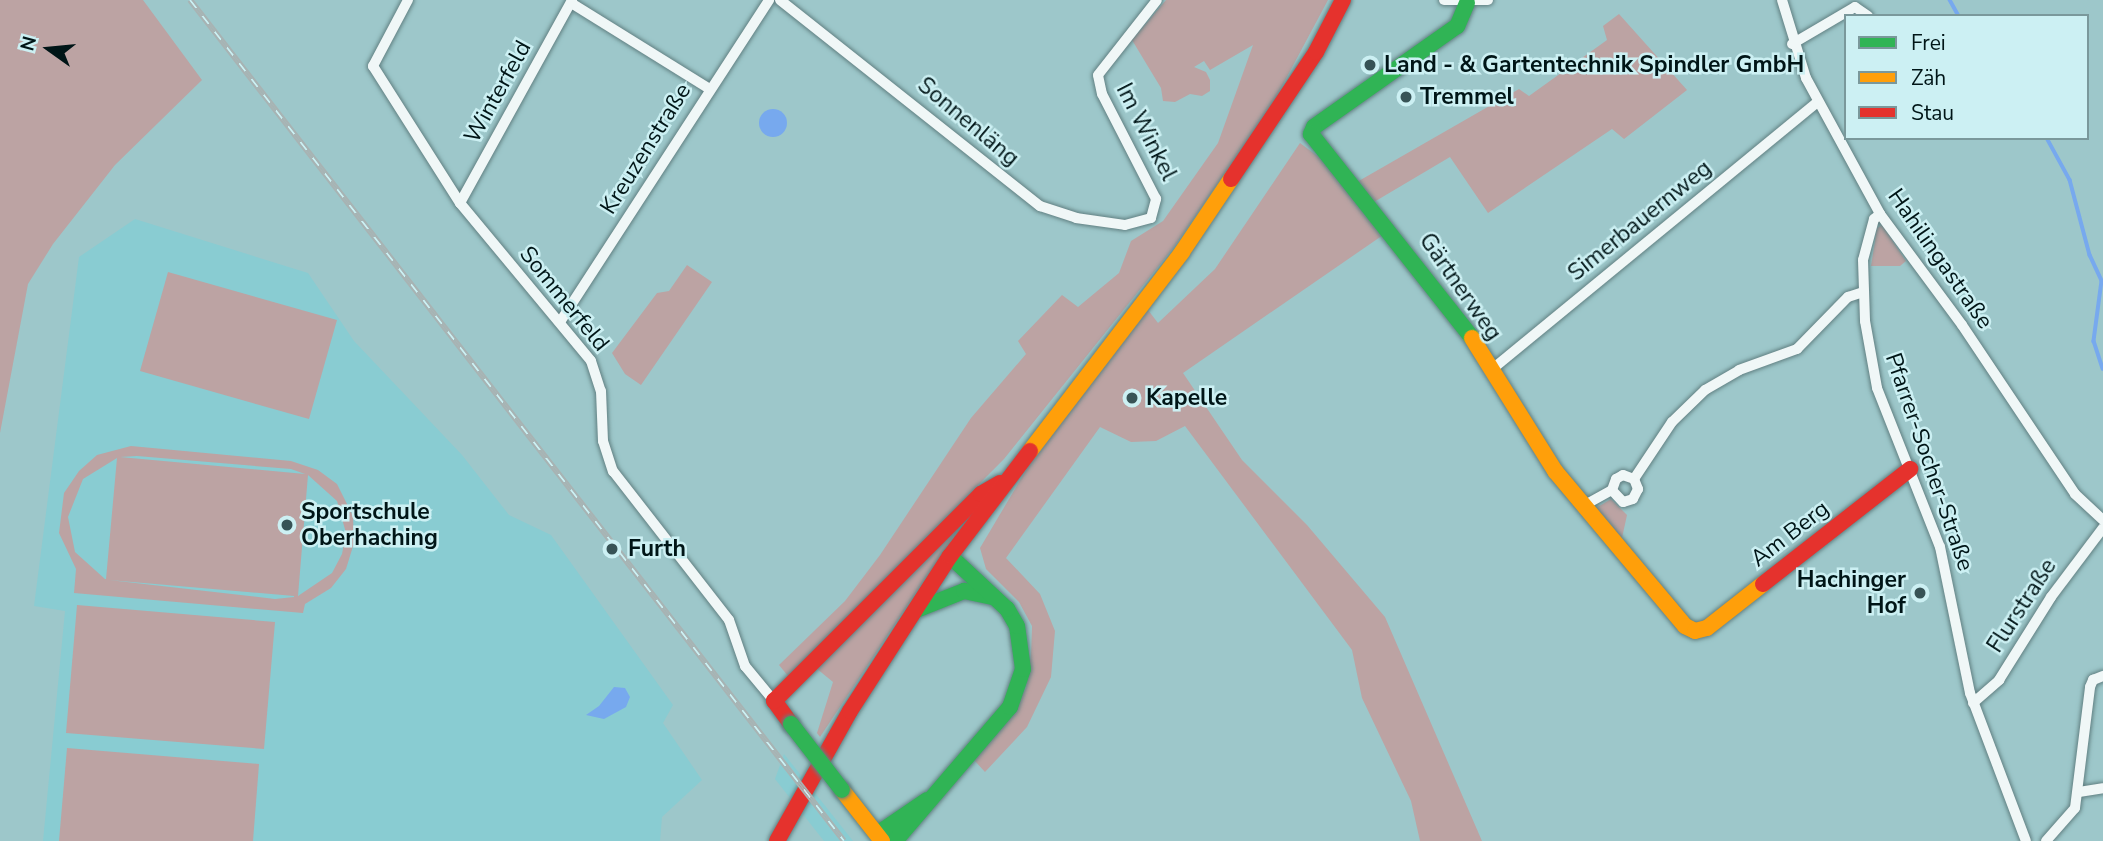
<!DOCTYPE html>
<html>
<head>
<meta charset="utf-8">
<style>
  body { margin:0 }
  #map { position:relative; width:2103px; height:841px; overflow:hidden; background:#9dc7ca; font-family:"Nunito Sans",sans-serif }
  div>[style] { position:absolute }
  .built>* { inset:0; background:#89ccd2 }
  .green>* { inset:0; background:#bca3a3 }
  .water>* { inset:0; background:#77a9ee }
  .round { border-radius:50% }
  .stream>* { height:3.5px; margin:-1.75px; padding:0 1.75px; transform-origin:1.75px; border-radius:1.75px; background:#77a9ee }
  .roads { filter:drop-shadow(0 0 2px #618082) drop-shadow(0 0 2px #618082) }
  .street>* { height:10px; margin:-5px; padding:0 5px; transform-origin:5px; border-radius:5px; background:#f0f7f7 }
  .fast>* { height:16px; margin:-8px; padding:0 8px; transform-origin:8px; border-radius:8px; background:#30b455 }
  .slow>* { height:16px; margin:-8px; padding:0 8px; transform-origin:8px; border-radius:8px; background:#ff9f0a }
  .jam>* { height:16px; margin:-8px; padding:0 8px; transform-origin:8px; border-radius:8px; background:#e5322d }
  .rail>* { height:6px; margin-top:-3px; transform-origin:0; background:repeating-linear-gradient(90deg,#ccf0f3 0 10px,#a8b3b3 0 20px); box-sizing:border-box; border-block:2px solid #a8b3b3 }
  .bridges { filter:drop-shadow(0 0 2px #618082) drop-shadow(0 0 2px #618082) }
  .fast-bridge>* { height:16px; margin:-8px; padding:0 8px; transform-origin:8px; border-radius:8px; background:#30b455 }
  .dots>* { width:19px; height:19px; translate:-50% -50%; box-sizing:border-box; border:4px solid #ccf0f3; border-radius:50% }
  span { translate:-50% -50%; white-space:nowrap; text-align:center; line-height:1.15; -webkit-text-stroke:5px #ccf0f3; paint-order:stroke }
  .poi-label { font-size:23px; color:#001517; font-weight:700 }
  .left { translate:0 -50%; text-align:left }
  .right { translate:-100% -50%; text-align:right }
  .street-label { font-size:23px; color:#001517 }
  .legend { position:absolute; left:1844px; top:14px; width:245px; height:126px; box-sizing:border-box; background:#ccf0f3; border:2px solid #7a989b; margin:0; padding:9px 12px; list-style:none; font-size:21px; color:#001517 }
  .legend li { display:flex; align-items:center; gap:14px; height:35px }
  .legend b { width:35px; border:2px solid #7a989b }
  .north { position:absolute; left:14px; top:14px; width:70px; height:70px; -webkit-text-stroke:5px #ccf0f3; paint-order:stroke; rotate:285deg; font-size:19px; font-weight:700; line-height:28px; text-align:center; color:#001517 }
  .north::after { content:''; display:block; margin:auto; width:24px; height:32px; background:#001517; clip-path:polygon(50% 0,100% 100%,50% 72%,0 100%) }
</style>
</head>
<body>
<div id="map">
  <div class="built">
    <i style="clip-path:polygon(135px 219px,308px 273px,354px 341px,462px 455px,509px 515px,551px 535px,673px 705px,663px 723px,702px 780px,662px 817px,660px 841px,43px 841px,65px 611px,34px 606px,79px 257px)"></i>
    <i style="clip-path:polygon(784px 754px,853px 841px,824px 841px,775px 779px)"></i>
  </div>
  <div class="green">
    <i style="clip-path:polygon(0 0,143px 0,202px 80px,115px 165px,53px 244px,28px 284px,0 433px)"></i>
    <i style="clip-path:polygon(1166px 0,1328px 0,1273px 103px,1174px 247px,1004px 459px,788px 676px,779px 665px,845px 601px,880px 555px,971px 418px,1026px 354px,1018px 341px,1062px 295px,1078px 307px,1119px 273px,1131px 241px,1163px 221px,1218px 143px,1253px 45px,1210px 70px,1204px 61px,1194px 67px,1206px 72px,1210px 80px,1210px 91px,1202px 96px,1190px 94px,1175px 102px,1163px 101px,1161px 88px,1132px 40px)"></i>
    <i style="clip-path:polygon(1619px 14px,1687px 90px,1624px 139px,1612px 129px,1488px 213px,1450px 157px,1374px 202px,1357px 182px,1519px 89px,1529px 96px,1607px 40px,1603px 26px)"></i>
    <i style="clip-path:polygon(1300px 143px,1320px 158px,1386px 233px,1183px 373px,1242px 460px,1307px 525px,1385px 617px,1482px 841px,1420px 841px,1411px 801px,1362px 698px,1352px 650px,1185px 426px,1156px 441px,1131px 442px,1100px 427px,1006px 558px,1040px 594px,1055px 631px,1051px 677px,1027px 727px,985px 772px,974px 760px,1011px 716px,1026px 688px,1031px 655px,1032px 626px,1019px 602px,986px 569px,980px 548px,1028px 467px,1148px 310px,1158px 323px,1215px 269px)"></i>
    <i style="clip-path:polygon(1882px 225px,1906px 261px,1900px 266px,1871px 266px,1877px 228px)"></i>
    <i style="clip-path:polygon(687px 265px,712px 282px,641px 385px,625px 374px,612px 353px,657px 293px,669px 291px)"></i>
    <i style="clip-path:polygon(168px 272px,337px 320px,309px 419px,140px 371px)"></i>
    <i style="clip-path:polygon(evenodd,131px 446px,291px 461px,318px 470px,337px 484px,353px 516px,354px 543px,346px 569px,331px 588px,305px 604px,303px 613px,74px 593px,76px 569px,59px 533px,64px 493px,79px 471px,97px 455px,131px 446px,137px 456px,291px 469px,305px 474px,120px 457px,137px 456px,131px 446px,117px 458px,106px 579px,105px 579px,75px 552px,68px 517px,83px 479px,117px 458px,131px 446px,308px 475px,337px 501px,346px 533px,342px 554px,332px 573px,298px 596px,308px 475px,131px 446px,109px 580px,294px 596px,294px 597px,275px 599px,109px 580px)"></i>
    <i style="clip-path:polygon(1611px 499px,1627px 515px,1622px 538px,1596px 508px)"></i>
    <i style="clip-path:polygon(967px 516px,820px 737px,817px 733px,833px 682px,816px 668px)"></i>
    <i style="clip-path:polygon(77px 605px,275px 622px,264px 749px,66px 733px)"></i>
    <i style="clip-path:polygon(67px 748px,259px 764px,253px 841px,59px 841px)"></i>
  </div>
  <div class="water">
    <i class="round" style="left:759px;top:109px;width:28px;height:28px"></i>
    <i style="clip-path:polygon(614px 687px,625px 688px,630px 697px,626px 707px,604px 719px,586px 715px,599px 706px)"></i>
  </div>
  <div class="stream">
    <i style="left:1950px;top:0;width:18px;rotate:61deg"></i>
    <i style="left:2047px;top:138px;width:48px;rotate:61.3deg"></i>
    <i style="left:2070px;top:180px;width:78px;rotate:75.1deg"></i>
    <i style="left:2090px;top:255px;width:29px;rotate:65deg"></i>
    <i style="left:2102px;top:281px;width:61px;rotate:97.6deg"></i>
    <i style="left:2094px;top:341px;width:29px;rotate:72deg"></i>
  </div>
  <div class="roads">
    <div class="street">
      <i style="left:408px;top:0;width:75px;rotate:117.9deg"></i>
      <i style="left:373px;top:66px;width:162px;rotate:57.6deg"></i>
      <i style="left:460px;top:203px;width:205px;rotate:50.3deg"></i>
      <i style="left:591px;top:361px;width:32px;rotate:72deg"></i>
      <i style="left:601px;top:391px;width:50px;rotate:87.7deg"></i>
      <i style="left:603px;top:441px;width:32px;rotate:72deg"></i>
      <i style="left:613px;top:471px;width:189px;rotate:52.1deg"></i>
      <i style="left:729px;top:620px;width:49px;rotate:70.8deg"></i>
      <i style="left:745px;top:666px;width:45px;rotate:50.4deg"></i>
      <i style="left:780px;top:0;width:332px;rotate:38.4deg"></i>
      <i style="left:1040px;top:206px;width:38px;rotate:18deg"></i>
      <i style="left:1076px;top:218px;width:49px;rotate:8.1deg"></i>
      <i style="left:1125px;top:225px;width:27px;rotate:-15deg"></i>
      <i style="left:1151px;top:218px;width:20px;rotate:-75deg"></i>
      <i style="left:1156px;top:199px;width:118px;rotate:-117.2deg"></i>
      <i style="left:1102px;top:94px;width:19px;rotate:-102deg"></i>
      <i style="left:1098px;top:75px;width:95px;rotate:-51.8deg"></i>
      <i style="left:1444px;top:0;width:44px"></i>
      <i style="left:1782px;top:0;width:82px;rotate:72.9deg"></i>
      <i style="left:1806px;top:78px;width:155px;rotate:61.4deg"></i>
      <i style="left:1880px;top:214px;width:138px;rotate:53.5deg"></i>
      <i style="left:1962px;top:325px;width:203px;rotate:56.2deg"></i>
      <i style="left:2075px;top:494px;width:38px;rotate:43deg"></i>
      <i style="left:571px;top:3px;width:161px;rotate:31.8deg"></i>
      <i style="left:1792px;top:44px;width:73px;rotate:-30.4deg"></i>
      <i style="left:1855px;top:7px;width:16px;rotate:35deg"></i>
      <i style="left:460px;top:203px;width:232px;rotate:-61.1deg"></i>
      <i style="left:1880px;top:214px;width:8px;rotate:140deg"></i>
      <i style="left:1874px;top:219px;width:42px;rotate:105deg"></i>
      <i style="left:1863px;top:260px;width:61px;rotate:88.1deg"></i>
      <i style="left:1865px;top:321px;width:68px;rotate:79.8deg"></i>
      <i style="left:1877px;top:388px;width:171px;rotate:68.4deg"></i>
      <i style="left:1940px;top:547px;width:149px;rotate:78.4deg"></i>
      <i style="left:1970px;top:693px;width:158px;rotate:69.3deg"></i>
      <i style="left:560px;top:322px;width:384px;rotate:-57deg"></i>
      <i style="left:1490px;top:371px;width:423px;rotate:-39.4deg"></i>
      <i style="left:1634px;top:479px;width:69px;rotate:-56.3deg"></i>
      <i style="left:1672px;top:422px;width:46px;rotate:-44.1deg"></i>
      <i style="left:1705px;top:390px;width:39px;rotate:-30deg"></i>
      <i style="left:1739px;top:370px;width:62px;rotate:-19.9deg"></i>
      <i style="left:1797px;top:349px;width:73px;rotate:-45.6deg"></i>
      <i style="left:1848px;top:297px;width:16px;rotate:-18deg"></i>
      <i style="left:1583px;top:506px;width:33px;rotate:-29deg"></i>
      <i style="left:1612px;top:490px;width:12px;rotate:-70deg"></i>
      <i style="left:1616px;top:479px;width:8px;rotate:-30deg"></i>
      <i style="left:1623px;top:475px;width:12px;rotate:20deg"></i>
      <i style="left:1634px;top:479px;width:11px;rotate:68deg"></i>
      <i style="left:1638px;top:489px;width:11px;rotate:117deg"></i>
      <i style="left:1633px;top:499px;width:10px;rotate:163deg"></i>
      <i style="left:1623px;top:502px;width:16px;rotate:-133deg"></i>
      <i style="left:1973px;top:703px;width:35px;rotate:-41deg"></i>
      <i style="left:1999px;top:680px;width:98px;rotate:-57.9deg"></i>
      <i style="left:2051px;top:597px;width:86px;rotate:-53deg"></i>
      <i style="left:2079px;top:792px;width:24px;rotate:-9deg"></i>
      <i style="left:2046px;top:841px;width:44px;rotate:-48.7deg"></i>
      <i style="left:2075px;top:808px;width:122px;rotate:-82.9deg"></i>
      <i style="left:2090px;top:687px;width:8px;rotate:-67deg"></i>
      <i style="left:2093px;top:680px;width:11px;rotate:-22deg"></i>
    </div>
    <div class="fast">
      <i style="left:1467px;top:3px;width:25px;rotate:113deg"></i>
      <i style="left:1457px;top:26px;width:175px;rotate:144.8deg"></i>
      <i style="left:1314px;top:127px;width:8px;rotate:113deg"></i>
      <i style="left:1311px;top:134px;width:260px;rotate:51.7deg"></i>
      <i style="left:916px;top:610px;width:52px;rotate:-21.6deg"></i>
      <i style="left:964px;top:591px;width:30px;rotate:12deg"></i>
      <i style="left:877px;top:834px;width:60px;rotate:-34.2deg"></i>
      <i style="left:895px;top:841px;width:177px;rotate:-49.4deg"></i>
      <i style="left:1010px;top:707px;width:40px;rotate:-71.1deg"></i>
      <i style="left:1023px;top:669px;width:43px;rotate:-97.9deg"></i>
      <i style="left:1017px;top:626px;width:20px;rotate:-120deg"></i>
      <i style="left:1007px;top:609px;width:78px;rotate:-137.1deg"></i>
    </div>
    <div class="slow">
      <i style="left:1472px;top:338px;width:157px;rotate:58deg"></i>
      <i style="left:1555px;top:471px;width:202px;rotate:50deg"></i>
      <i style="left:1685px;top:626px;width:11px;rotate:27deg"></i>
      <i style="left:1695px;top:631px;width:12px;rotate:-14deg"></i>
      <i style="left:1707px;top:628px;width:71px;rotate:-38.2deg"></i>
      <i style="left:1030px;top:451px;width:250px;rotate:-52.6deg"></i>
      <i style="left:1182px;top:252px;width:88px;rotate:-56.1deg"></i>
      <i style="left:842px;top:790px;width:65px;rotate:51.9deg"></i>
    </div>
    <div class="jam">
      <i style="left:1231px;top:179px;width:153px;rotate:-56.2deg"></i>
      <i style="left:1316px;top:52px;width:59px;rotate:-62.6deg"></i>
      <i style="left:1763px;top:584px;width:187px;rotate:-38deg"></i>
      <i style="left:791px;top:724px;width:29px;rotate:-126deg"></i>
      <i style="left:774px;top:701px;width:293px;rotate:-45deg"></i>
      <i style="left:981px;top:494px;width:22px;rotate:-30deg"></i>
      <i style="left:777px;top:841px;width:149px;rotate:-60.7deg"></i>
      <i style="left:850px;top:711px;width:184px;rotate:-57.2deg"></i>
      <i style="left:950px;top:556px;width:132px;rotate:-52.7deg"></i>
    </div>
  </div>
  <div class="rail">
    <i style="left:190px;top:0;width:1065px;rotate:52.13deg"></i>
  </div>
  <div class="bridges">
    <div class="fast-bridge">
      <i style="left:791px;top:724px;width:83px;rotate:52.3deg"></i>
    </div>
  </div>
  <div class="dots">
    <i style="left:1370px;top:65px;background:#375356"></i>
    <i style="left:1406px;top:97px;background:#375356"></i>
    <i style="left:1132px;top:398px;background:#375356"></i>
    <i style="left:287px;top:525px;background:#375356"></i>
    <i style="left:612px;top:549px;background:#375356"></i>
    <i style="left:1920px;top:593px;background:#375356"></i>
  </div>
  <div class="poi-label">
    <span class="left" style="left:1384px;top:65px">Land - &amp; Gartentechnik Spindler GmbH</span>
    <span class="left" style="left:1420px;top:97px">Tremmel</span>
    <span class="left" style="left:1146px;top:398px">Kapelle</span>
    <span class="left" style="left:301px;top:525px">Sportschule<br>Oberhaching</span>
    <span class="left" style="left:628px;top:549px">Furth</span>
    <span class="right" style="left:1906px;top:593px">Hachinger<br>Hof</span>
  </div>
  <div class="street-label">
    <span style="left:498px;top:92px;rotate:-61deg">Winterfeld</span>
    <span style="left:968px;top:122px;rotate:40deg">Sonnenläng</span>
    <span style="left:1146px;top:132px;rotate:63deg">Im Winkel</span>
    <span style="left:646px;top:149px;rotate:-58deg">Kreuzenstraße</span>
    <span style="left:1640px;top:221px;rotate:-39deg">Simerbauernweg</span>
    <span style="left:1940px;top:259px;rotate:55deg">Hahilingastraße</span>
    <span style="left:1460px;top:287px;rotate:55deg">Gärtnerweg</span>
    <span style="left:564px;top:299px;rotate:51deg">Sommerfeld</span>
    <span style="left:1929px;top:462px;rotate:71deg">Pfarrer-Socher-Straße</span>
    <span style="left:1790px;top:534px;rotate:-38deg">Am Berg</span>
    <span style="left:2022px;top:606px;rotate:-57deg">Flurstraße</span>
  </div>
  <ul class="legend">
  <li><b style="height:9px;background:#30b455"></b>Frei</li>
  <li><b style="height:9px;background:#ff9f0a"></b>Zäh</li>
  <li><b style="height:9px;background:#e5322d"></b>Stau</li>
  </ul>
  <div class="north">N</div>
</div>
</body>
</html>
